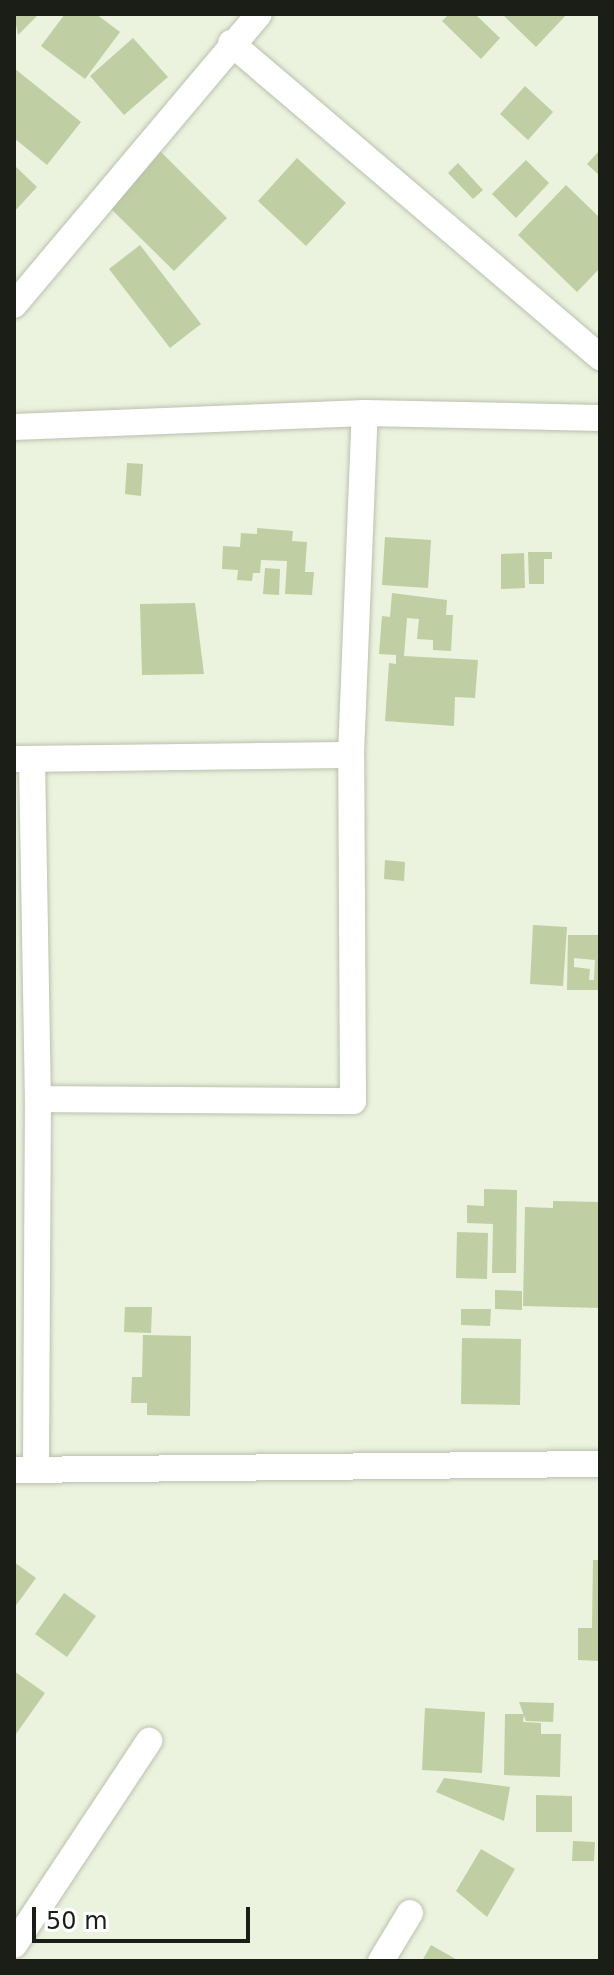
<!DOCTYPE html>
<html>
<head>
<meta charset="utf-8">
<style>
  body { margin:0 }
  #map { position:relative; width:614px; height:1975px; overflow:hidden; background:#ebf2de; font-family:"DejaVu Sans",sans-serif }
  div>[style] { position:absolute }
  .building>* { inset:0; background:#c0cea3 }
  .roads { filter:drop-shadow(0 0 2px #bac1ae) drop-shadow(0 0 2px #bac1ae) }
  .street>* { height:26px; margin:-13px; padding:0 13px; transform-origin:13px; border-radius:13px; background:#fff }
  span { translate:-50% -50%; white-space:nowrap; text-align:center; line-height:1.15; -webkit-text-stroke:8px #fff; paint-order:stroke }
  .frame { position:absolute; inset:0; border:16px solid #1b1e17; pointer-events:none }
  .scale { position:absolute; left:32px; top:1907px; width:218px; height:36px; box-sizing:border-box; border:4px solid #1b1e17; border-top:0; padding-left:10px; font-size:24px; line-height:28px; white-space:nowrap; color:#1b1e17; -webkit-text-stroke:6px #fff; paint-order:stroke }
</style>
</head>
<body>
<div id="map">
  <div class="building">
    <i style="clip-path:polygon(14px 14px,39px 14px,18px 35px)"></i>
    <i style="clip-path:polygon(65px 14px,96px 14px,120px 32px,85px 79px,41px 46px)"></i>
    <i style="clip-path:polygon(449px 14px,475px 14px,500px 38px,481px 59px,442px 21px)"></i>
    <i style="clip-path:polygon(502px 14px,567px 14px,536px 47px)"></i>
    <i style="clip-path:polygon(133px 38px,168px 77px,124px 115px,90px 76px)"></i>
    <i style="clip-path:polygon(14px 68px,81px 122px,47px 165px,14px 138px)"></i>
    <i style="clip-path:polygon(525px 86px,553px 112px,528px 140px,500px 114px)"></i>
    <i style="clip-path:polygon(158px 149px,227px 218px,174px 271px,104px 202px)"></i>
    <i style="clip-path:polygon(600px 150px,600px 176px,587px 164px)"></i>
    <i style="clip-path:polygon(297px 158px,346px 203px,306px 246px,258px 201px)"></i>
    <i style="clip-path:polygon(526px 160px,549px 183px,516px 218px,492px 194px)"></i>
    <i style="clip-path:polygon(458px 163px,483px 190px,473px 199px,448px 173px)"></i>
    <i style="clip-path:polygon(14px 165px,37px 187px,14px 212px)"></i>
    <i style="clip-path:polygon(566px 185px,600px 218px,600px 268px,577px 292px,518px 235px)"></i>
    <i style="clip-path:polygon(140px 245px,201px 324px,170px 348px,109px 269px)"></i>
    <i style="clip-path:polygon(127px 463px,143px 464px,141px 496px,125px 494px)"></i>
    <i style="clip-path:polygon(257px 528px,293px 531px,292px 541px,307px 542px,305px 572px,314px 572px,312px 595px,285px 594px,287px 561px,261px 560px,260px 573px,253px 573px,252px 581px,237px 580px,238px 570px,222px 569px,223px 546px,240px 547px,241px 533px,257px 534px)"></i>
    <i style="clip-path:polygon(385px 537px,431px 540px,428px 588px,382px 585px)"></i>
    <i style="clip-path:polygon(528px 552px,552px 552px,552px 559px,544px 559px,544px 584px,529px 584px)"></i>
    <i style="clip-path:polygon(524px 553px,525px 588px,501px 589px,501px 554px)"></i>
    <i style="clip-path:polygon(265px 568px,280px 569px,279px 595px,263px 594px)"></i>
    <i style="clip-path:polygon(392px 593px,447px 600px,446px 615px,453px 615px,451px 651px,433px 650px,433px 640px,417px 639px,419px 619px,407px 618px,404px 656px,478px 660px,475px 698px,455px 697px,454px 726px,385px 721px,389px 663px,396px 664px,396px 655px,379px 654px,382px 616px,390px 617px)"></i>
    <i style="clip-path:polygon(195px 603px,204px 674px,142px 675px,140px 604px)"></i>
    <i style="clip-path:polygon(385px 860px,405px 862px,404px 881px,384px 879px)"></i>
    <i style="clip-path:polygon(533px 925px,567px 927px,563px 986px,530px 984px)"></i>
    <i style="clip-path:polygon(evenodd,568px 935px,600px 935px,600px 990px,567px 990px,568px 935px,574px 958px,595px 960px,594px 980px,589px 980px,590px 969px,574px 967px,574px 958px)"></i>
    <i style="clip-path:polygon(484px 1189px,517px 1190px,516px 1273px,492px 1273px,493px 1224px,467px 1223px,467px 1205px,484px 1206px)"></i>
    <i style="clip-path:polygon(553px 1201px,600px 1202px,600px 1308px,523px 1306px,525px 1207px,553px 1208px)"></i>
    <i style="clip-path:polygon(457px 1232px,488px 1233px,487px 1279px,456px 1278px)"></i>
    <i style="clip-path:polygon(495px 1290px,522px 1291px,522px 1310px,495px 1309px)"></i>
    <i style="clip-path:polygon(125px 1307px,152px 1307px,151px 1333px,124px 1332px)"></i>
    <i style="clip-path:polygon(461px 1309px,491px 1309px,490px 1326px,461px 1325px)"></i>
    <i style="clip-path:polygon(143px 1335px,191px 1336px,190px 1416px,147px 1415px,147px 1403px,131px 1403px,132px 1377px,142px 1377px)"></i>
    <i style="clip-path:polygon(462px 1338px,521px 1339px,520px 1405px,461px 1404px)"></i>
    <i style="clip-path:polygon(593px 1560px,600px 1560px,600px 1661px,578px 1660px,578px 1628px,592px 1628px)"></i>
    <i style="clip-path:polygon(14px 1562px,36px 1578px,14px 1608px)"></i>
    <i style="clip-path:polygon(64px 1593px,96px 1616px,67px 1657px,35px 1634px)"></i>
    <i style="clip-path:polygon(14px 1671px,45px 1693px,16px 1734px,14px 1733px)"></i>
    <i style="clip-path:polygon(519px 1702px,554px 1703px,553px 1722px,526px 1721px)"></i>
    <i style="clip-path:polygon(425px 1708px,485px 1712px,482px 1773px,422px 1770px)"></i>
    <i style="clip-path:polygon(505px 1714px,524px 1714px,523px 1722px,541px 1723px,541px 1734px,561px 1734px,560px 1777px,504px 1775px)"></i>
    <i style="clip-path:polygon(444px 1778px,510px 1787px,504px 1821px,436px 1792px)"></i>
    <i style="clip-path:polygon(536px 1795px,572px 1796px,572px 1832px,536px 1832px)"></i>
    <i style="clip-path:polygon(573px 1841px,595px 1842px,594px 1861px,572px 1861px)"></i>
    <i style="clip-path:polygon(481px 1849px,515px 1869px,487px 1917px,456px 1891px)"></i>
    <i style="clip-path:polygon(431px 1945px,459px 1961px,422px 1961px)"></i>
  </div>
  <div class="roads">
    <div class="street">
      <i style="left:231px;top:43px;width:485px;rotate:40.4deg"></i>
      <i style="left:14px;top:305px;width:380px;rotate:-49.9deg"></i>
      <i style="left:14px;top:427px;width:351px;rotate:-2.3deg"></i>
      <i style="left:365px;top:413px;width:235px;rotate:1.2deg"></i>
      <i style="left:14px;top:759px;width:337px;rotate:-0.7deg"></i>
      <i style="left:32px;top:759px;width:340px;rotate:89deg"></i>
      <i style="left:38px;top:1099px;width:315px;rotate:0.4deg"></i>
      <i style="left:353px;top:1101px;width:346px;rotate:-90.3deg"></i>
      <i style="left:351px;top:755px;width:342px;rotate:-87.7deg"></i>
      <i style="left:36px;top:1469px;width:370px;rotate:-89.7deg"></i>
      <i style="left:14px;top:1470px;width:586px;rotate:-0.59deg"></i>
      <i style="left:14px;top:1945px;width:245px;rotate:-56.5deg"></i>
      <i style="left:381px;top:1961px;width:56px;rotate:-58.9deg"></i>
    </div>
  </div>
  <div class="frame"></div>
  <div class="scale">50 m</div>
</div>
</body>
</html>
